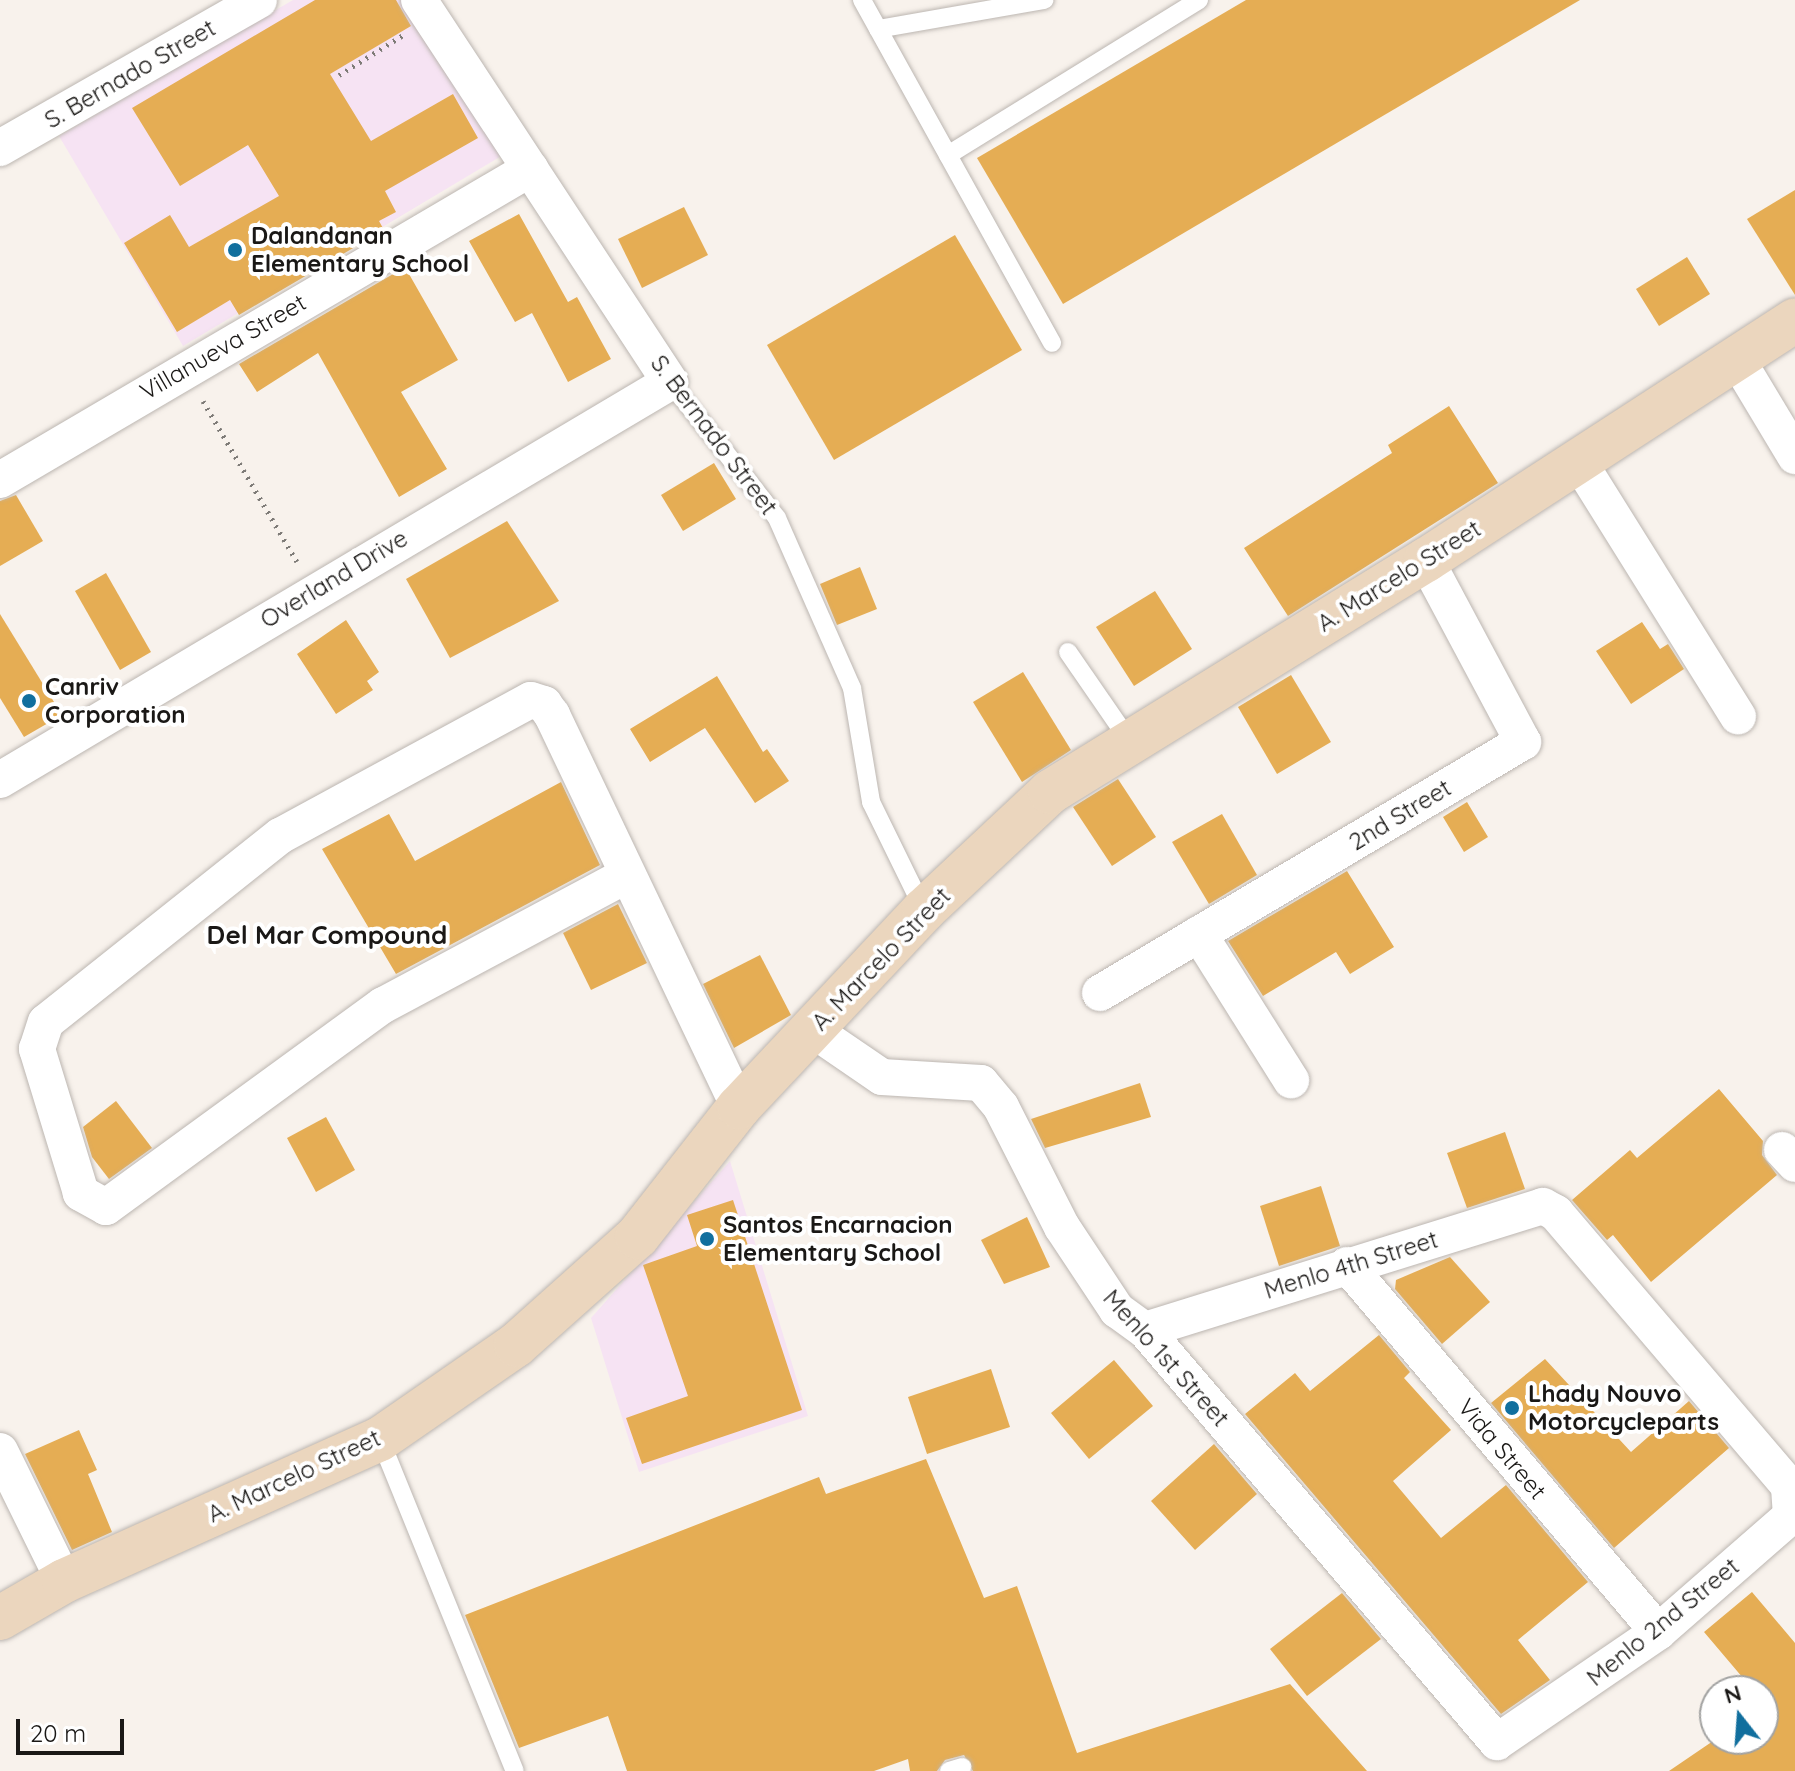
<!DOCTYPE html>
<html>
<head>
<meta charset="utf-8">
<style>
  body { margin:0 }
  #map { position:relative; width:1795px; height:1771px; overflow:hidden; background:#f8f2ec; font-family:Quicksand,sans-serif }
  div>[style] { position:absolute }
  .education>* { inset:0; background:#f6e3f3 }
  .building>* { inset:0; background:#e5ad54 }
  .path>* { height:5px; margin-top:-2.5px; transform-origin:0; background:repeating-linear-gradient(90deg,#7e7b77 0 2px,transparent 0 8px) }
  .roads { filter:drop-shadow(0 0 2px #bcb6b1) drop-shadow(0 0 2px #bcb6b1) }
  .lane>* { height:18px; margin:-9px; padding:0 9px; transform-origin:9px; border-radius:9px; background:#fff }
  .street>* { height:36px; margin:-18px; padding:0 18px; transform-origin:18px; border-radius:18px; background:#fff }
  .secondary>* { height:44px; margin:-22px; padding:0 22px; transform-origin:22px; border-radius:22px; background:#ebd6be }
  .dots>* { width:22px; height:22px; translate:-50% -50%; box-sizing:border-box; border:4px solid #fff; border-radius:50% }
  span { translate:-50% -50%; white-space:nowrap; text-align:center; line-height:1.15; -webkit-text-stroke:8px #fff; paint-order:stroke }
  .street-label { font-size:24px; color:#1a1816 }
  .poi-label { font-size:24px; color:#1a1816; font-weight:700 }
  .left { translate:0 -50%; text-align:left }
  .neighbourhood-label { font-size:26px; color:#1a1816; font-weight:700 }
  .north { position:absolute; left:1699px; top:1675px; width:80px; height:80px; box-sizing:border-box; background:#fff; border:2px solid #a3a3a2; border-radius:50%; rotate:343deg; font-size:22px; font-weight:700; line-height:32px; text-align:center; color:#1a1816 }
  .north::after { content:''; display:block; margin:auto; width:28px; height:36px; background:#116f9e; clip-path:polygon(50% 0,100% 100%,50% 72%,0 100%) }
  .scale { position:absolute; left:16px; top:1719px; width:108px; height:36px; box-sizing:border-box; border:4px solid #1a1816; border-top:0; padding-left:10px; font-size:24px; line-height:28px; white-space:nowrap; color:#1a1816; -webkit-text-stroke:6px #fff; paint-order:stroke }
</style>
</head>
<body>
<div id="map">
  <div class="education">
    <i style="clip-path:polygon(293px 0,407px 0,503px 155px,183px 346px,59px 136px)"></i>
    <i style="clip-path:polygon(730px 1161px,808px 1416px,639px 1472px,591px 1318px)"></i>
  </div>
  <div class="building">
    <i style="clip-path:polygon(315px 0,396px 0,411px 26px,330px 74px,371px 141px,453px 94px,478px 138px,385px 191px,396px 212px,379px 221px,384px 230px,239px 315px,230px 300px,177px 332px,124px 243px,170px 215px,189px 247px,279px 196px,248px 145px,180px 186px,132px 108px)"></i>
    <i style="clip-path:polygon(1246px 0,1580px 0,1063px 304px,977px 158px)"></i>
    <i style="clip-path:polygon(1795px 190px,1795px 295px,1747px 219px)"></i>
    <i style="clip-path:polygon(684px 207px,708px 255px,642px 288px,618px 239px)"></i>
    <i style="clip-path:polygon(519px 214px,568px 302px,577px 297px,611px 359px,568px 382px,532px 313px,515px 322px,469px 241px)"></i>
    <i style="clip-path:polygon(955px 235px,1022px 350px,834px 460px,767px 345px)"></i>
    <i style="clip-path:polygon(1687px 257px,1710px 294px,1659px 326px,1636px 289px)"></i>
    <i style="clip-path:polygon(405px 267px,458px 360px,401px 392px,447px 469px,399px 497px,318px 353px,257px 392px,239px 364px)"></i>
    <i style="clip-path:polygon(1449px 406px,1498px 483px,1288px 616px,1244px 548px,1392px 453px,1388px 445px)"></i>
    <i style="clip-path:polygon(714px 463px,736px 499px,683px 531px,661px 495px)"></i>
    <i style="clip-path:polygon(16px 495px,43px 541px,0 566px,0 501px)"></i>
    <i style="clip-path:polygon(507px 521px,559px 601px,450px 658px,406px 579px)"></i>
    <i style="clip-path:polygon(860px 567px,877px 609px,837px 625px,820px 584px)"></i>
    <i style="clip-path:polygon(106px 573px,151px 652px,120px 670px,75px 591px)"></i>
    <i style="clip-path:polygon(1155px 591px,1192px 649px,1134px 686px,1096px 627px)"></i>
    <i style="clip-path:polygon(0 614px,62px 715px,24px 737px,0 698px)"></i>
    <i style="clip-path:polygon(346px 620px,379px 672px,367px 681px,373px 690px,336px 714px,297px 654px)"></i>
    <i style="clip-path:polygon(1642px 622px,1660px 649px,1668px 644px,1684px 669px,1631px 704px,1596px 651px)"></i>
    <i style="clip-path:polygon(1023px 672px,1071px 750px,1022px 782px,973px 702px)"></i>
    <i style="clip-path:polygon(1291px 675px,1331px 742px,1277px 774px,1238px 707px)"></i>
    <i style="clip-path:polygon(717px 676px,763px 752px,767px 749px,789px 781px,755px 803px,705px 728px,650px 762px,630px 729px)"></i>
    <i style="clip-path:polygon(1118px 779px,1156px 837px,1112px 866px,1073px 807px)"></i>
    <i style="clip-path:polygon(561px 782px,600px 865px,396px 974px,322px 849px,389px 814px,415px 861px)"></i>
    <i style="clip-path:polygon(1467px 802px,1488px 837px,1464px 852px,1443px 817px)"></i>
    <i style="clip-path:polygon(1222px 814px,1257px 875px,1209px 904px,1172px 842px)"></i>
    <i style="clip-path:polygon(1347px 871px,1394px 947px,1350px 974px,1336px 952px,1263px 996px,1228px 941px)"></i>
    <i style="clip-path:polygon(618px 904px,647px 963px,591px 990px,563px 933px)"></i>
    <i style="clip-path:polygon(760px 955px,791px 1015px,734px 1048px,703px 984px)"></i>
    <i style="clip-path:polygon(1140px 1083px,1151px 1117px,1045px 1148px,1031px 1119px)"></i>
    <i style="clip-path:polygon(1719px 1089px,1763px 1141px,1762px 1155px,1777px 1175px,1651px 1282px,1613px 1235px,1607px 1240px,1572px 1200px,1630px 1150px,1637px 1158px)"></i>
    <i style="clip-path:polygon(116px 1101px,152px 1148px,109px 1179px,92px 1157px,83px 1127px)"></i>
    <i style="clip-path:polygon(326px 1117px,355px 1170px,316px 1192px,287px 1138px)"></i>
    <i style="clip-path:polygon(1505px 1132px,1525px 1189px,1467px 1208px,1447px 1153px)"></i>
    <i style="clip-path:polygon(1321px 1186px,1340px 1246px,1279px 1266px,1260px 1206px)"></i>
    <i style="clip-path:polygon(733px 1200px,802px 1410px,642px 1464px,626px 1418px,688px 1396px,643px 1265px,697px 1246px,687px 1215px)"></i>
    <i style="clip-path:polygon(1027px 1217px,1050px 1267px,1004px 1284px,981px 1240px)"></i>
    <i style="clip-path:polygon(1450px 1257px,1490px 1302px,1442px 1344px,1395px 1289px,1396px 1280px)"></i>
    <i style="clip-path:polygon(1379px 1335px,1410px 1372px,1404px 1378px,1451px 1430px,1393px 1481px,1441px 1538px,1506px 1485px,1588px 1582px,1518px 1640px,1550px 1680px,1501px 1714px,1245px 1414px,1295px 1373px,1310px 1391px)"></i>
    <i style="clip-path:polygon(1545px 1359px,1631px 1452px,1689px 1401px,1729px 1448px,1614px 1548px,1491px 1403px)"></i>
    <i style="clip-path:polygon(1114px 1360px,1153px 1406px,1089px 1459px,1051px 1413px)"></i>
    <i style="clip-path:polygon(991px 1369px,1010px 1427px,927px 1454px,908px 1397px)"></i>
    <i style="clip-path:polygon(79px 1430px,97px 1470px,88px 1474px,112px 1532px,72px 1550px,25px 1454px)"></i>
    <i style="clip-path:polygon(1214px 1444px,1257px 1494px,1195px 1550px,1151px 1501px)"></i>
    <i style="clip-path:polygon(926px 1459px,984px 1598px,1017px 1586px,1077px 1753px,1290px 1684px,1367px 1771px,973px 1771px,964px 1755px,945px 1760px,937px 1771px,910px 1771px,908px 1759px,874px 1771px,627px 1771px,608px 1716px,519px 1748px,465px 1615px,819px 1477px,826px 1494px)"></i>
    <i style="clip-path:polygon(1752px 1592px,1795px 1643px,1795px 1771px,1669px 1771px,1716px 1739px,1763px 1739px,1763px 1691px,1754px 1691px,1704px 1632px)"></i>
    <i style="clip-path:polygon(1342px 1593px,1381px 1639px,1307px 1696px,1270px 1649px)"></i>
  </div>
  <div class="path">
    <i style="left:339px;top:75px;width:75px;rotate:-32deg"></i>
    <i style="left:203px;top:401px;width:186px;rotate:59.7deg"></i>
  </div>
  <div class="roads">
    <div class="lane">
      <i style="left:862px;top:0;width:392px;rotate:61deg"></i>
      <i style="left:878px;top:29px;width:169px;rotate:-9.9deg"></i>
      <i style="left:948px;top:155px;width:295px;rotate:-31.7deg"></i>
      <i style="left:670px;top:382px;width:173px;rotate:51.8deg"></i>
      <i style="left:777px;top:518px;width:186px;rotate:66.2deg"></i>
      <i style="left:852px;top:688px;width:116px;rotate:80.5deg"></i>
      <i style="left:871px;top:802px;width:120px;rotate:63.9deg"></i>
      <i style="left:1068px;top:652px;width:109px;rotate:55.4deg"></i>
      <i style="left:380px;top:1439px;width:358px;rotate:67.9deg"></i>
      <i style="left:949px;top:1771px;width:14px;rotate:-17deg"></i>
    </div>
    <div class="street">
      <i style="left:0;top:148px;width:298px;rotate:-29.7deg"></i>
      <i style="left:1738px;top:361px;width:111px;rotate:59deg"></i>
      <i style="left:1579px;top:462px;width:300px;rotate:58deg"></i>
      <i style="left:0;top:480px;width:615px;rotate:-30.4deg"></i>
      <i style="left:0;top:780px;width:779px;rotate:-30.71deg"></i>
      <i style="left:670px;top:382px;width:457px;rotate:-123.3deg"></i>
      <i style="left:625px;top:876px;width:274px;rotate:151.9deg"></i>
      <i style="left:383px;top:1005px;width:343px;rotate:143.9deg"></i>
      <i style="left:106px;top:1207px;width:29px;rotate:-151deg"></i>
      <i style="left:81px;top:1193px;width:151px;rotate:-107deg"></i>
      <i style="left:37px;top:1049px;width:28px;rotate:-72deg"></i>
      <i style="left:46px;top:1022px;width:299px;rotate:-38.5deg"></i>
      <i style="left:280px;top:836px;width:285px;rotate:-28.5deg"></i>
      <i style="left:531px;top:700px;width:14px;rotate:17deg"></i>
      <i style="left:544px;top:704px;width:14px;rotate:54deg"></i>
      <i style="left:552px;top:715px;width:434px;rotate:64.5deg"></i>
      <i style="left:1199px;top:934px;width:173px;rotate:57.8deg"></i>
      <i style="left:1100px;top:993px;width:492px;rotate:-30.7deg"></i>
      <i style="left:1523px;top:742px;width:206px;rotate:-118.1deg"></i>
      <i style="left:813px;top:1030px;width:83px;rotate:34.3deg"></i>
      <i style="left:882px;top:1077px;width:99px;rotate:3.5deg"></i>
      <i style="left:981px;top:1083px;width:31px;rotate:50deg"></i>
      <i style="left:1001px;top:1107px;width:135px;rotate:63.1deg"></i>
      <i style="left:1062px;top:1227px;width:100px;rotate:56.5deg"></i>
      <i style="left:1117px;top:1310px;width:34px;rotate:36deg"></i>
      <i style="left:1145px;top:1330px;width:542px;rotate:49.49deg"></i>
      <i style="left:1497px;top:1742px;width:195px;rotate:-34.3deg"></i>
      <i style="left:1658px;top:1632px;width:176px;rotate:-41.1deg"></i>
      <i style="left:1791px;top:1516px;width:30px;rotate:-94deg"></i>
      <i style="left:1789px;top:1486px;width:359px;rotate:-130.5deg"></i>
      <i style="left:1556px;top:1213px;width:15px;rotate:-152deg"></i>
      <i style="left:1543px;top:1206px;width:417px;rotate:162.7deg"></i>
      <i style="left:1782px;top:1150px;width:19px;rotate:47deg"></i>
      <i style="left:1347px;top:1265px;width:481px;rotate:49.7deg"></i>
      <i style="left:0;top:1451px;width:145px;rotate:63.8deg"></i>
    </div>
    <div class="secondary">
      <i style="left:0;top:1618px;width:74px;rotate:-30deg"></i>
      <i style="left:64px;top:1581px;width:346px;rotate:-24.2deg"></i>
      <i style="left:380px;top:1439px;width:165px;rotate:-34.7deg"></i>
      <i style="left:516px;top:1345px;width:162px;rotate:-41.8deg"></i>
      <i style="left:637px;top:1237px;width:165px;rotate:-51.9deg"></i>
      <i style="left:739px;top:1107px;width:270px;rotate:-46.8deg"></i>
      <i style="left:924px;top:910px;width:173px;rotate:-43.1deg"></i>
      <i style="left:1050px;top:792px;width:442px;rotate:-31.7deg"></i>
      <i style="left:1426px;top:560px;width:440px;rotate:-33deg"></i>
    </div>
  </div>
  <div class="dots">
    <i style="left:235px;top:250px;background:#116f9e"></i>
    <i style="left:29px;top:701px;background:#116f9e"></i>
    <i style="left:707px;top:1239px;background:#116f9e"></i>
    <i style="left:1512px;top:1408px;background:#116f9e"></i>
  </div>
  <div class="street-label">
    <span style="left:130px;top:74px;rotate:-30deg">S. Bernado Street</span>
    <span style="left:223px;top:347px;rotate:-30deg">Villanueva Street</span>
    <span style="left:714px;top:435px;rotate:53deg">S. Bernado Street</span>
    <span style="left:1399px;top:576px;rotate:-32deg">A. Marcelo Street</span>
    <span style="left:334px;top:579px;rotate:-31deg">Overland Drive</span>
    <span style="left:1400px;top:815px;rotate:-31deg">2nd Street</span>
    <span style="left:881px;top:959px;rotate:-46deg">A. Marcelo Street</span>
    <span style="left:1351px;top:1265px;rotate:-17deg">Menlo 4th Street</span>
    <span style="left:1166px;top:1358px;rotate:48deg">Menlo 1st Street</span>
    <span style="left:1502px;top:1449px;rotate:50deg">Vida Street</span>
    <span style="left:294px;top:1476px;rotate:-25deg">A. Marcelo Street</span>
    <span style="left:1663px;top:1622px;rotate:-39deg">Menlo 2nd Street</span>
  </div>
  <div class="poi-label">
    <span class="left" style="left:251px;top:250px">Dalandanan<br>Elementary School</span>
    <span class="left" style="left:45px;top:701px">Canriv<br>Corporation</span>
    <span class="left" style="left:723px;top:1239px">Santos Encarnacion<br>Elementary School</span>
    <span class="left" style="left:1528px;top:1408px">Lhady Nouvo<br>Motorcycleparts</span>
  </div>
  <div class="neighbourhood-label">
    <span style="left:327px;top:935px">Del Mar Compound</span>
  </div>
  <div class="north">N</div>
  <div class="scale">20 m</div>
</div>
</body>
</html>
